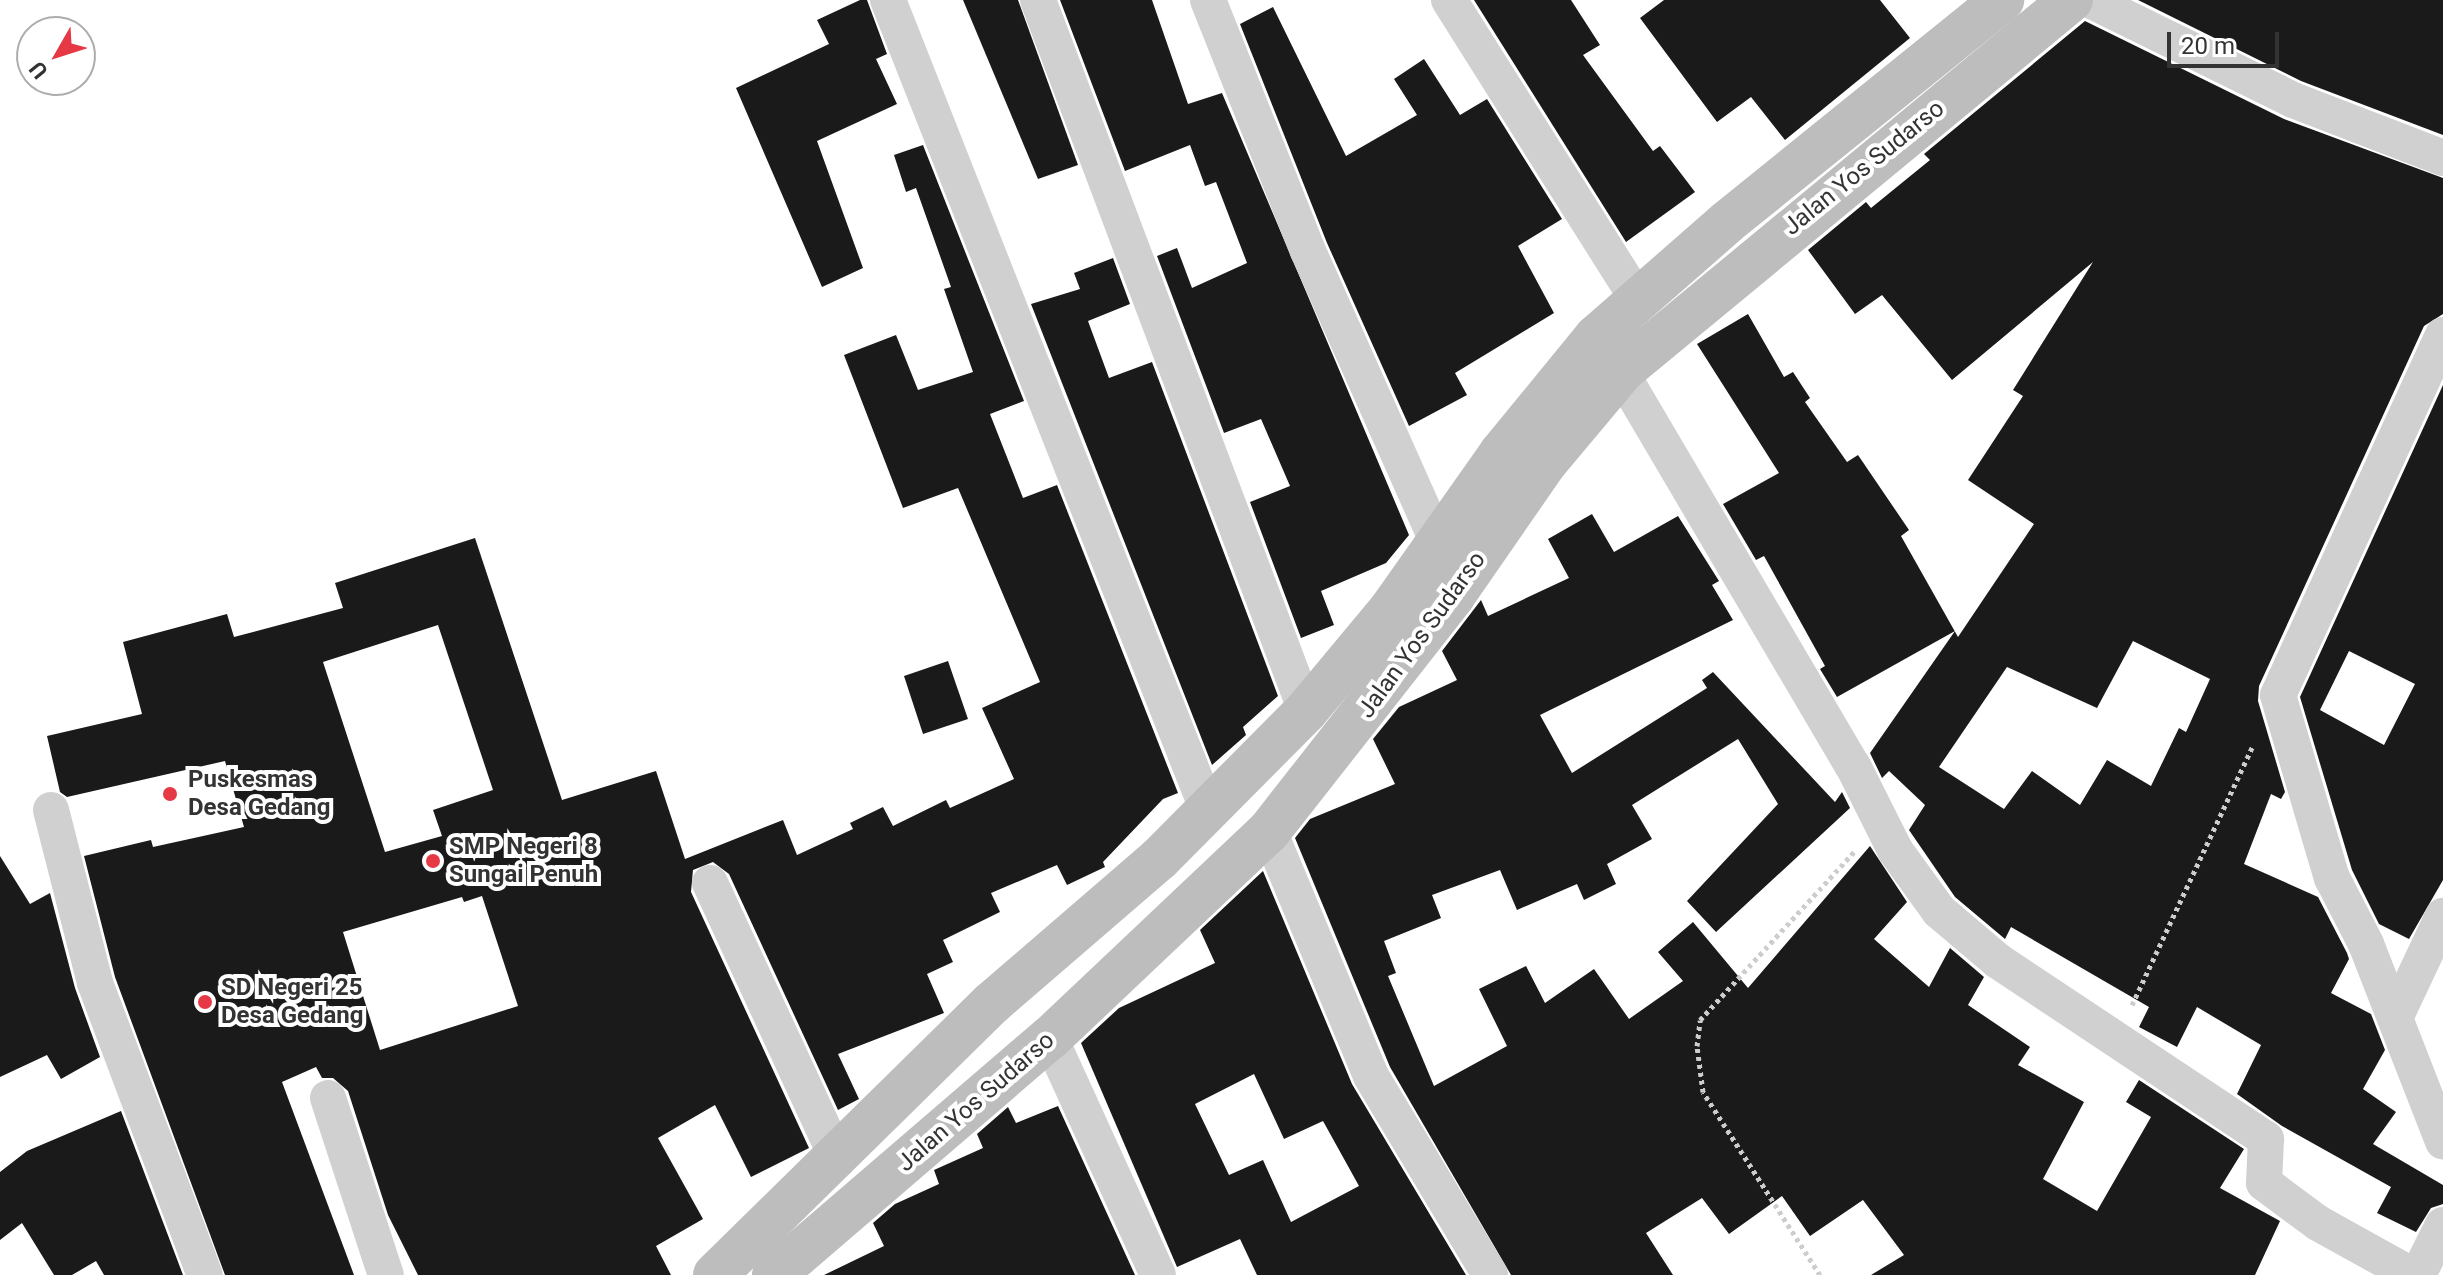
<!DOCTYPE html>
<html>
<head>
<meta charset="utf-8">
<style>
  body { margin:0 }
  #map { position:relative; width:2443px; height:1275px; overflow:hidden; background:#fff; font-family:Roboto,sans-serif }
  div>[style] { position:absolute }
  .building>* { inset:0; background:#1a1a1a }
  .path>* { height:5px; margin-top:-2.5px; transform-origin:0; background:repeating-linear-gradient(90deg,#cdcdcd 0 4px,transparent 0 8px) }
  .street>* { height:36px; margin:-18px; padding:0 18px; transform-origin:18px; border-radius:18px; background:#d0d0d0 }
  .secondary>* { height:44px; margin:-22px; padding:0 22px; transform-origin:22px; border-radius:22px; background:#bdbdbd }
  .dots>* { width:22px; height:22px; translate:-50% -50%; box-sizing:border-box; border:4px solid #fff; border-radius:50% }
  span { translate:-50% -50%; white-space:nowrap; text-align:center; line-height:1.15; -webkit-text-stroke:8px #fff; paint-order:stroke }
  .street-label { font-size:24px; color:#333 }
  .poi-label { font-size:24px; color:#333; font-weight:700 }
  .left { translate:0 -50%; text-align:left }
  .north { position:absolute; left:16px; top:16px; width:80px; height:80px; box-sizing:border-box; background:#fff; border:2px solid #adadad; border-radius:50%; rotate:231deg; font-size:22px; font-weight:700; line-height:32px; text-align:center; color:#333 }
  .north::after { content:''; display:block; margin:auto; width:28px; height:36px; background:#e63946; clip-path:polygon(50% 0,100% 100%,50% 72%,0 100%) }
  .scale { position:absolute; left:2167px; top:32px; width:112px; height:36px; box-sizing:border-box; border:4px solid #333; border-top:0; padding-left:10px; font-size:24px; line-height:28px; white-space:nowrap; color:#333; -webkit-text-stroke:6px #fff; paint-order:stroke }
</style>
</head>
<body>
<div id="map">
  <div class="building">
    <i style="clip-path:polygon(860px 0,867px 0,887px 54px,876px 59px,897px 104px,817px 141px,863px 268px,822px 287px,736px 88px,829px 44px,817px 20px)"></i>
    <i style="clip-path:polygon(963px 0,1018px 0,1078px 165px,1038px 179px)"></i>
    <i style="clip-path:polygon(1060px 0,1152px 0,1188px 104px,1222px 93px,1409px 535px,1386px 563px,1321px 591px,1334px 625px,1301px 638px,1250px 502px,1290px 486px,1261px 419px,1224px 433px,1157px 256px,1177px 248px,1192px 288px,1247px 263px,1216px 182px,1205px 186px,1190px 145px,1125px 171px)"></i>
    <i style="clip-path:polygon(1474px 0,1571px 0,1600px 45px,1583px 55px,1653px 151px,1660px 146px,1695px 192px,1626px 242px)"></i>
    <i style="clip-path:polygon(1664px 0,1880px 0,1910px 38px,1785px 140px,1751px 97px,1717px 122px,1640px 18px)"></i>
    <i style="clip-path:polygon(2138px 0,2443px 0,2443px 135px,2301px 81px)"></i>
    <i style="clip-path:polygon(1273px 7px,1346px 156px,1417px 115px,1394px 79px,1424px 59px,1460px 115px,1487px 99px,1562px 219px,1518px 246px,1554px 313px,1455px 373px,1467px 395px,1409px 426px,1327px 243px,1240px 24px)"></i>
    <i style="clip-path:polygon(evenodd,2085px 21px,2284px 119px,2443px 178px,2443px 314px,2424px 326px,2259px 686px,2258px 701px,2285px 792px,2281px 799px,2271px 794px,2244px 864px,2318px 897px,2347px 953px,2349px 959px,2331px 993px,2371px 1014px,2385px 1050px,2363px 1089px,2396px 1112px,2373px 1144px,2443px 1185px,2443px 1204px,2431px 1208px,2416px 1232px,2377px 1213px,2391px 1187px,2282px 1126px,2237px 1094px,2261px 1045px,2197px 1007px,2177px 1047px,2139px 1027px,2149px 1007px,2011px 927px,2005px 939px,1955px 897px,1909px 830px,1925px 805px,1889px 771px,1882px 778px,1870px 753px,1955px 631px,1837px 697px,1820px 669px,1825px 666px,1764px 556px,1756px 560px,1723px 504px,1779px 473px,1697px 344px,1748px 314px,1784px 377px,1793px 372px,1810px 398px,1805px 402px,1847px 462px,1858px 455px,1909px 530px,1901px 536px,1958px 637px,2034px 524px,1968px 480px,2023px 396px,2013px 390px,2093px 262px,1952px 380px,1882px 295px,1855px 314px,1808px 250px,1866px 202px,1871px 208px,1930px 160px,1924px 154px,2085px 21px,2133px 641px,2210px 679px,2186px 732px,2179px 728px,2151px 786px,2107px 760px,2080px 805px,2032px 771px,2004px 809px,1939px 767px,2007px 667px,2097px 708px,2133px 641px)"></i>
    <i style="clip-path:polygon(evenodd,923px 145px,1024px 401px,990px 414px,1023px 498px,1057px 485px,1178px 793px,1163px 799px,1103px 862px,1105px 867px,1067px 885px,1057px 865px,991px 893px,1000px 912px,943px 940px,953px 962px,927px 974px,944px 1013px,838px 1054px,859px 1099px,838px 1110px,729px 874px,713px 862px,693px 870px,691px 892px,809px 1148px,751px 1177px,715px 1105px,658px 1138px,703px 1219px,656px 1246px,671px 1275px,418px 1275px,388px 1215px,348px 1091px,333px 1078px,322px 1078px,316px 1067px,282px 1082px,354px 1275px,225px 1275px,115px 977px,84px 856px,151px 840px,153px 847px,244px 827px,225px 761px,67px 797px,60px 792px,47px 736px,142px 714px,123px 642px,227px 614px,234px 637px,343px 608px,335px 583px,475px 538px,562px 800px,656px 771px,685px 859px,783px 820px,797px 855px,853px 829px,850px 823px,883px 807px,893px 826px,946px 800px,950px 808px,1014px 779px,982px 708px,1040px 682px,958px 488px,903px 508px,844px 355px,896px 335px,918px 390px,973px 372px,944px 289px,951px 287px,916px 188px,906px 192px,894px 155px,923px 145px,438px 625px,493px 790px,433px 810px,442px 836px,385px 852px,323px 662px,438px 625px,923px 145px,482px 896px,518px 1006px,380px 1050px,343px 932px,462px 897px,464px 902px,482px 896px)"></i>
    <i style="clip-path:polygon(1113px 258px,1130px 304px,1088px 321px,1109px 378px,1152px 362px,1278px 696px,1243px 727px,1246px 735px,1212px 765px,1031px 304px,1080px 289px,1074px 273px)"></i>
    <i style="clip-path:polygon(evenodd,2443px 385px,2443px 880px,2409px 939px,2379px 924px,2352px 870px,2300px 697px,2443px 385px,2349px 651px,2415px 684px,2384px 745px,2320px 710px,2349px 651px)"></i>
    <i style="clip-path:polygon(1592px 514px,1614px 552px,1678px 516px,1719px 581px,1712px 585px,1733px 620px,1540px 715px,1572px 773px,1707px 688px,1702px 680px,1713px 672px,1835px 802px,1842px 792px,1850px 808px,1716px 932px,1687px 901px,1778px 804px,1738px 739px,1632px 805px,1652px 839px,1607px 864px,1616px 884px,1584px 900px,1577px 884px,1517px 910px,1500px 870px,1432px 895px,1441px 918px,1384px 941px,1396px 973px,1388px 976px,1434px 1086px,1507px 1046px,1479px 989px,1526px 966px,1545px 1003px,1594px 969px,1629px 1019px,1683px 981px,1658px 952px,1693px 922px,1748px 988px,1870px 846px,1907px 902px,1874px 939px,1929px 987px,1950px 948px,1984px 977px,1968px 1005px,2030px 1047px,2018px 1065px,2084px 1102px,2043px 1179px,2097px 1211px,2151px 1117px,2126px 1102px,2139px 1080px,2244px 1149px,2220px 1188px,2280px 1221px,2255px 1275px,1871px 1275px,1904px 1255px,1863px 1200px,1810px 1236px,1782px 1196px,1729px 1234px,1702px 1198px,1646px 1233px,1673px 1275px,1511px 1275px,1390px 1067px,1295px 838px,1310px 819px,1395px 784px,1373px 739px,1399px 707px,1457px 680px,1442px 651px,1481px 600px,1488px 616px,1569px 578px,1548px 539px)"></i>
    <i style="clip-path:polygon(948px 661px,968px 719px,923px 734px,904px 676px)"></i>
    <i style="clip-path:polygon(0 856px,30px 904px,50px 893px,75px 988px,100px 1057px,61px 1079px,47px 1055px,0 1077px)"></i>
    <i style="clip-path:polygon(evenodd,1263px 871px,1352px 1084px,1466px 1275px,1257px 1275px,1240px 1239px,1177px 1267px,1081px 1043px,1119px 1008px,1215px 963px,1200px 930px,1263px 871px,1254px 1074px,1284px 1139px,1323px 1121px,1359px 1186px,1291px 1222px,1263px 1160px,1229px 1175px,1195px 1104px,1254px 1074px)"></i>
    <i style="clip-path:polygon(1058px 1106px,1135px 1275px,824px 1275px,884px 1246px,873px 1223px,895px 1204px,939px 1184px,934px 1170px,983px 1148px,977px 1134px,1008px 1107px,1016px 1123px)"></i>
    <i style="clip-path:polygon(121px 1111px,183px 1275px,104px 1275px,96px 1261px,72px 1275px,54px 1275px,22px 1223px,0 1240px,0 1172px,27px 1151px)"></i>
  </div>
  <div class="path">
    <i style="left:2132px;top:1005px;width:286px;rotate:-65deg"></i>
    <i style="left:1820px;top:1275px;width:217px;rotate:-122.6deg"></i>
    <i style="left:1703px;top:1092px;width:46px;rotate:-97.4deg"></i>
    <i style="left:1697px;top:1046px;width:26px;rotate:-83deg"></i>
    <i style="left:1700px;top:1020px;width:229px;rotate:-47.5deg"></i>
  </div>
  <div class="street">
    <i style="left:888px;top:0;width:872px;rotate:68.47deg"></i>
    <i style="left:1038px;top:0;width:760px;rotate:69.35deg"></i>
    <i style="left:1208px;top:0;width:270px;rotate:68.3deg"></i>
    <i style="left:1308px;top:251px;width:320px;rotate:66deg"></i>
    <i style="left:1449px;top:0;width:353px;rotate:57.8deg"></i>
    <i style="left:2090px;top:0;width:226px;rotate:26.2deg"></i>
    <i style="left:2293px;top:100px;width:161px;rotate:21.1deg"></i>
    <i style="left:2443px;top:335px;width:396px;rotate:114.6deg"></i>
    <i style="left:2278px;top:695px;width:191px;rotate:73.6deg"></i>
    <i style="left:2332px;top:878px;width:74px;rotate:62.7deg"></i>
    <i style="left:2366px;top:944px;width:212px;rotate:68.7deg"></i>
    <i style="left:1607px;top:349px;width:484px;rotate:59.5deg"></i>
    <i style="left:1853px;top:766px;width:94px;rotate:63.4deg"></i>
    <i style="left:1895px;top:850px;width:75px;rotate:54.2deg"></i>
    <i style="left:1939px;top:911px;width:77px;rotate:40.3deg"></i>
    <i style="left:1998px;top:961px;width:322px;rotate:33.6deg"></i>
    <i style="left:2266px;top:1139px;width:44px;rotate:92.6deg"></i>
    <i style="left:2264px;top:1183px;width:67px;rotate:36.5deg"></i>
    <i style="left:2318px;top:1223px;width:107px;rotate:29deg"></i>
    <i style="left:51px;top:810px;width:179px;rotate:75.7deg"></i>
    <i style="left:95px;top:983px;width:312px;rotate:69.4deg"></i>
    <i style="left:1269px;top:831px;width:265px;rotate:67.4deg"></i>
    <i style="left:1371px;top:1076px;width:232px;rotate:59.1deg"></i>
    <i style="left:710px;top:883px;width:305px;rotate:65.2deg"></i>
    <i style="left:2395px;top:1018px;width:113px;rotate:-64.8deg"></i>
    <i style="left:1050px;top:1038px;width:260px;rotate:65.5deg"></i>
    <i style="left:328px;top:1098px;width:186px;rotate:71.9deg"></i>
    <i style="left:2418px;top:1275px;width:56px;rotate:-63.4deg"></i>
  </div>
  <div class="secondary">
    <i style="left:715px;top:1275px;width:388px;rotate:-44.5deg"></i>
    <i style="left:992px;top:1003px;width:221px;rotate:-40.8deg"></i>
    <i style="left:1159px;top:859px;width:209px;rotate:-45.2deg"></i>
    <i style="left:1306px;top:711px;width:133px;rotate:-50.2deg"></i>
    <i style="left:1391px;top:609px;width:191px;rotate:-54.8deg"></i>
    <i style="left:1501px;top:453px;width:150px;rotate:-50.7deg"></i>
    <i style="left:1596px;top:337px;width:173px;rotate:-41.2deg"></i>
    <i style="left:1726px;top:223px;width:355px;rotate:-38.9deg"></i>
    <i style="left:774px;top:1275px;width:364px;rotate:-40.7deg"></i>
    <i style="left:1050px;top:1038px;width:301px;rotate:-43.4deg"></i>
    <i style="left:1269px;top:831px;width:298px;rotate:-51.9deg"></i>
    <i style="left:1453px;top:596px;width:162px;rotate:-55.3deg"></i>
    <i style="left:1545px;top:463px;width:121px;rotate:-50deg"></i>
    <i style="left:1623px;top:370px;width:581px;rotate:-39.55deg"></i>
  </div>
  <div class="dots">
    <i style="left:170px;top:794px;background:#e63946"></i>
    <i style="left:433px;top:861px;background:#e63946"></i>
    <i style="left:205px;top:1002px;background:#e63946"></i>
  </div>
  <div class="street-label">
    <span style="left:1864px;top:168px;rotate:-39deg">Jalan Yos Sudarso</span>
    <span style="left:1422px;top:635px;rotate:-54deg">Jalan Yos Sudarso</span>
    <span style="left:976px;top:1102px;rotate:-41deg">Jalan Yos Sudarso</span>
  </div>
  <div class="poi-label">
    <span class="left" style="left:188px;top:794px">Puskesmas<br>Desa Gedang</span>
    <span class="left" style="left:449px;top:861px">SMP Negeri 8<br>Sungai Penuh</span>
    <span class="left" style="left:221px;top:1002px">SD Negeri 25<br>Desa Gedang</span>
  </div>
  <div class="north">U</div>
  <div class="scale">20 m</div>
</div>
</body>
</html>
